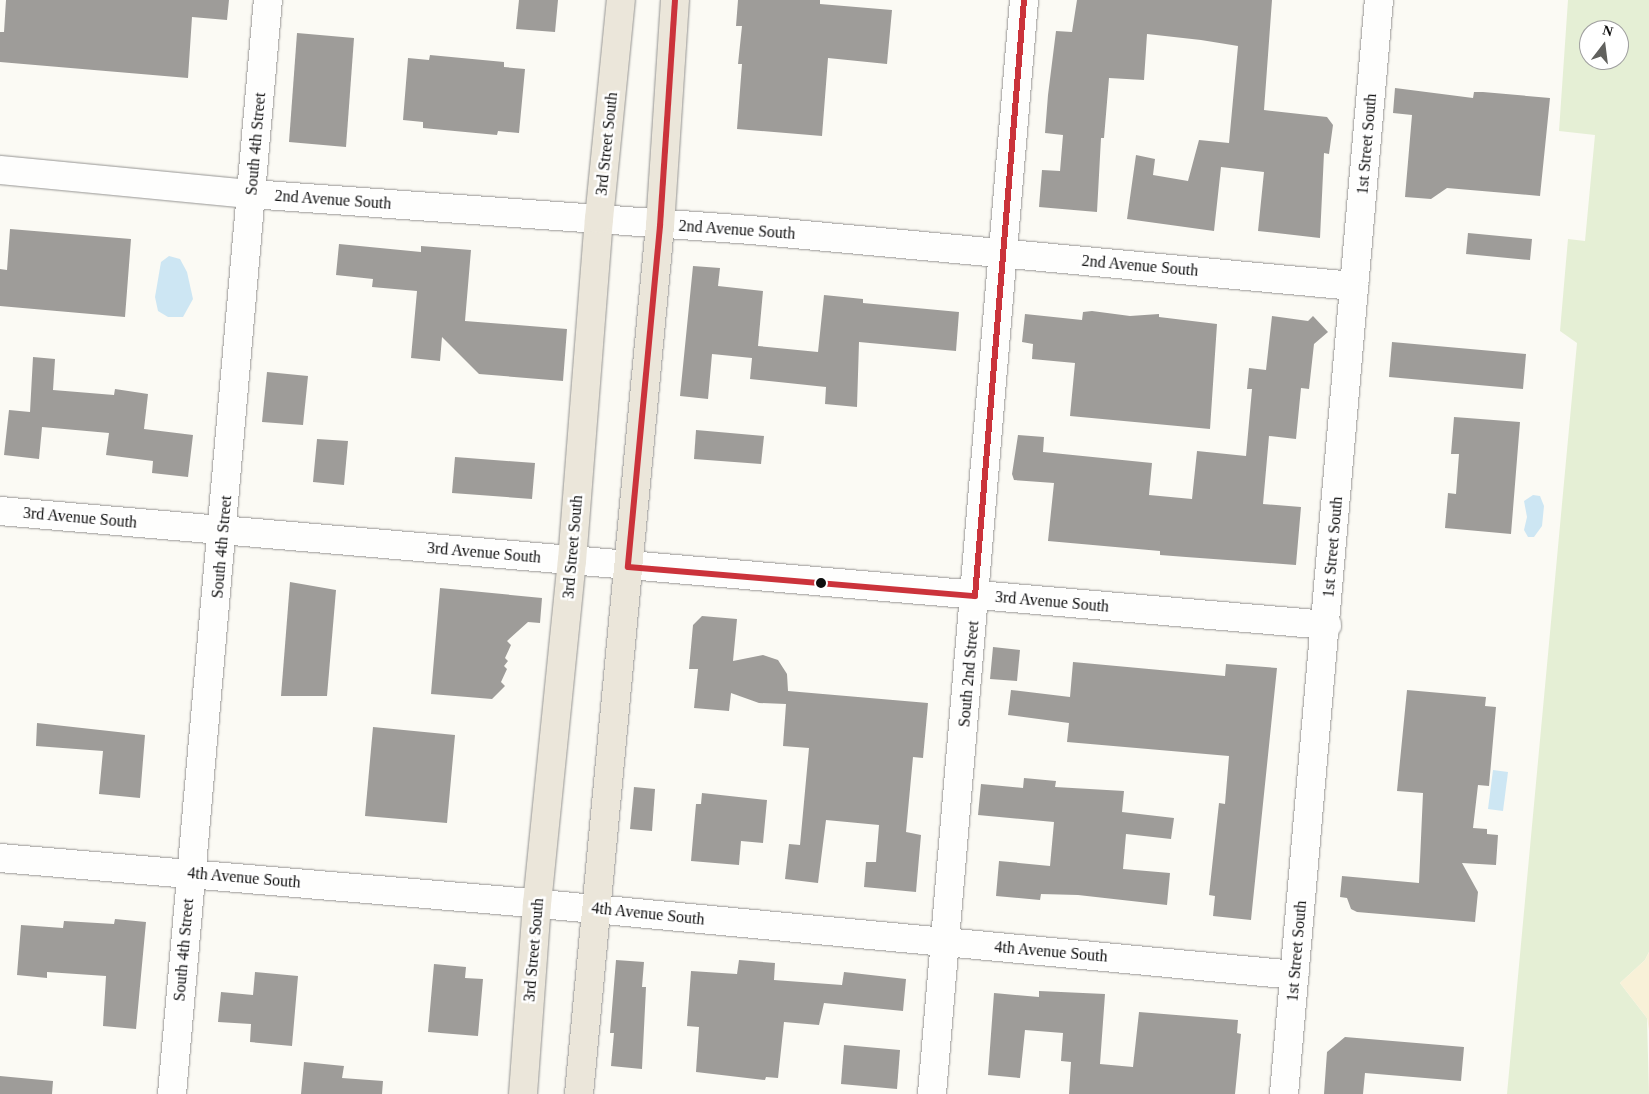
<!DOCTYPE html>
<html>
<head>
<meta charset="utf-8">
<style>
  body { margin:0 }
  #map { position:relative; width:1649px; height:1094px; overflow:hidden; background:#fbfaf4; font-family:Georgia,serif }
  div>[style] { position:absolute }
  .green>* { inset:0; background:#e5efd5 }
  .sand>* { inset:0; background:#f8f1d8 }
  .water>* { inset:0; background:#cde6f3 }
  .building>* { inset:0; background:#9e9c99 }
  .roads { filter:drop-shadow(0 0 1px #959492) drop-shadow(0 0 1px #959492) }
  .minor>* { height:28px; margin:-14px; padding:0 14px; transform-origin:14px; border-radius:14px; background:#fefefd }
  .major>* { height:28px; margin:-14px; padding:0 14px; transform-origin:14px; border-radius:14px; background:#ebe6da }
  .bus-1>* { height:6px; margin:-3px; padding:0 3px; transform-origin:3px; border-radius:3px; background:#cb333b }
  .dots>* { width:14px; height:14px; translate:-50% -50%; box-sizing:border-box; border:2px solid #fff; border-radius:50% }
  span { translate:-50% -50%; white-space:nowrap; text-align:center; line-height:1.15; -webkit-text-stroke:5px #fff; paint-order:stroke }
  .street-label { font-size:16px; color:#0e0e0e }
  .north { position:absolute; left:1579px; top:20px; width:50px; height:50px; box-sizing:border-box; background:#fff; border:1px solid #9f9f9f; border-radius:50%; rotate:15deg; font-size:14px; font-weight:700; line-height:20px; text-align:center; color:#0e0e0e }
  .north::after { content:''; display:block; margin:auto; width:18px; height:22px; background:#61615e; clip-path:polygon(50% 0,100% 100%,50% 72%,0 100%) }
</style>
</head>
<body>
<div id="map">
  <div class="green">
    <i style="clip-path:polygon(evenodd,1568px 0,1649px 0,1649px 952px,1645px 960px,1620px 983px,1647px 1018px,1649px 1094px,1507px 1094px,1577px 343px,1560px 331px,1565px 273px,1568px 239px,1585px 241px,1595px 135px,1559px 131px,1568px 0,1589px 30px,1619px 30px,1619px 60px,1589px 60px,1589px 30px)"></i>
  </div>
  <div class="sand">
    <i style="clip-path:polygon(1649px 952px,1649px 1030px,1647px 1018px,1620px 983px,1645px 960px)"></i>
  </div>
  <div class="water">
    <i style="clip-path:polygon(169px 256px,180px 259px,187px 272px,193px 299px,183px 317px,168px 317px,158px 311px,155px 297px,161px 262px)"></i>
    <i style="clip-path:polygon(1533px 495px,1540px 496px,1544px 506px,1542px 526px,1534px 537px,1528px 537px,1524px 530px,1527px 517px,1524px 501px)"></i>
    <i style="clip-path:polygon(1493px 770px,1508px 772px,1503px 811px,1488px 809px)"></i>
  </div>
  <div class="building">
    <i style="clip-path:polygon(6px 0,229px 0,227px 20px,192px 17px,188px 78px,0 62px,0 32px,4px 32px)"></i>
    <i style="clip-path:polygon(519px 0,558px 0,555px 32px,516px 29px)"></i>
    <i style="clip-path:polygon(738px 0,820px 0,820px 4px,892px 10px,887px 64px,828px 58px,822px 136px,737px 129px,742px 64px,738px 64px,742px 26px,736px 26px)"></i>
    <i style="clip-path:polygon(1077px 0,1272px 0,1264px 110px,1327px 117px,1333px 125px,1329px 154px,1324px 153px,1320px 238px,1258px 231px,1264px 172px,1221px 167px,1214px 231px,1127px 219px,1136px 155px,1155px 159px,1153px 175px,1188px 181px,1199px 140px,1229px 143px,1238px 46px,1201px 40px,1147px 34px,1144px 80px,1109px 78px,1104px 138px,1101px 138px,1097px 212px,1039px 207px,1042px 170px,1060px 171px,1063px 135px,1045px 133px,1048px 95px,1056px 31px,1072px 32px)"></i>
    <i style="clip-path:polygon(297px 33px,354px 38px,346px 147px,289px 142px)"></i>
    <i style="clip-path:polygon(430px 55px,504px 62px,504px 67px,525px 69px,519px 133px,498px 131px,497px 135px,423px 128px,423px 122px,403px 120px,408px 58px,429px 60px)"></i>
    <i style="clip-path:polygon(1395px 88px,1473px 98px,1474px 92px,1483px 92px,1550px 98px,1540px 196px,1447px 188px,1431px 199px,1405px 197px,1412px 115px,1393px 113px)"></i>
    <i style="clip-path:polygon(10px 229px,131px 239px,125px 317px,0 306px,0 269px,7px 270px)"></i>
    <i style="clip-path:polygon(1468px 233px,1532px 239px,1530px 260px,1466px 254px)"></i>
    <i style="clip-path:polygon(339px 244px,421px 252px,421px 246px,471px 250px,465px 321px,567px 329px,563px 381px,479px 374px,442px 337px,440px 361px,411px 358px,417px 291px,372px 287px,373px 279px,336px 275px)"></i>
    <i style="clip-path:polygon(693px 266px,720px 268px,718px 286px,763px 291px,758px 346px,818px 352px,824px 295px,863px 299px,863px 303px,959px 312px,956px 351px,859px 342px,857px 407px,825px 404px,826px 387px,750px 379px,752px 358px,712px 354px,708px 399px,680px 396px)"></i>
    <i style="clip-path:polygon(1092px 311px,1130px 316px,1159px 314px,1159px 317px,1217px 324px,1210px 429px,1070px 416px,1075px 363px,1032px 359px,1033px 344px,1022px 342px,1025px 314px,1082px 320px,1083px 312px)"></i>
    <i style="clip-path:polygon(1272px 316px,1308px 321px,1313px 316px,1328px 332px,1314px 344px,1309px 389px,1301px 388px,1296px 439px,1269px 436px,1263px 504px,1301px 507px,1296px 565px,1186px 557px,1160px 555px,1160px 551px,1048px 541px,1054px 483px,1014px 480px,1012px 474px,1018px 435px,1044px 437px,1043px 452px,1152px 463px,1149px 495px,1192px 499px,1197px 451px,1246px 456px,1252px 389px,1247px 389px,1249px 368px,1266px 370px)"></i>
    <i style="clip-path:polygon(1392px 342px,1526px 354px,1523px 389px,1389px 377px)"></i>
    <i style="clip-path:polygon(33px 357px,55px 359px,53px 390px,114px 395px,115px 389px,148px 394px,144px 429px,193px 435px,188px 477px,152px 473px,153px 461px,106px 455px,109px 433px,42px 427px,39px 459px,4px 455px,9px 410px,30px 412px)"></i>
    <i style="clip-path:polygon(267px 372px,308px 376px,303px 425px,262px 422px)"></i>
    <i style="clip-path:polygon(1454px 417px,1520px 422px,1511px 534px,1445px 528px,1448px 493px,1456px 494px,1459px 454px,1451px 454px)"></i>
    <i style="clip-path:polygon(696px 430px,764px 436px,761px 464px,694px 459px)"></i>
    <i style="clip-path:polygon(317px 439px,348px 441px,344px 485px,313px 482px)"></i>
    <i style="clip-path:polygon(455px 457px,535px 463px,532px 499px,452px 493px)"></i>
    <i style="clip-path:polygon(290px 582px,336px 590px,327px 696px,281px 696px)"></i>
    <i style="clip-path:polygon(440px 588px,542px 598px,540px 623px,528px 622px,507px 641px,511px 645px,505px 658px,508px 661px,504px 666px,507px 669px,501px 682px,505px 686px,492px 699px,431px 694px)"></i>
    <i style="clip-path:polygon(702px 616px,737px 619px,733px 661px,763px 655px,778px 660px,787px 674px,788px 691px,928px 703px,923px 758px,913px 757px,906px 832px,921px 835px,916px 892px,864px 887px,866px 862px,876px 862px,879px 825px,826px 820px,818px 883px,785px 879px,789px 844px,800px 845px,809px 748px,783px 746px,786px 704px,759px 703px,731px 693px,729px 711px,694px 708px,698px 669px,689px 669px,693px 625px)"></i>
    <i style="clip-path:polygon(993px 647px,1020px 650px,1017px 681px,990px 679px)"></i>
    <i style="clip-path:polygon(1073px 662px,1225px 676px,1226px 664px,1277px 668px,1251px 920px,1213px 916px,1215px 896px,1209px 895px,1219px 803px,1225px 804px,1229px 756px,1067px 742px,1069px 723px,1008px 715px,1011px 690px,1070px 697px)"></i>
    <i style="clip-path:polygon(1407px 690px,1486px 697px,1485px 706px,1496px 707px,1489px 786px,1478px 785px,1473px 828px,1487px 829px,1487px 834px,1498px 835px,1496px 865px,1462px 863px,1478px 892px,1475px 922px,1357px 912px,1351px 909px,1347px 898px,1340px 897px,1342px 876px,1419px 883px,1423px 793px,1397px 791px)"></i>
    <i style="clip-path:polygon(37px 723px,145px 735px,140px 798px,99px 794px,103px 751px,36px 746px)"></i>
    <i style="clip-path:polygon(373px 727px,455px 735px,447px 823px,365px 816px)"></i>
    <i style="clip-path:polygon(1024px 778px,1056px 781px,1055px 787px,1124px 791px,1122px 812px,1174px 818px,1171px 839px,1126px 834px,1123px 869px,1170px 873px,1167px 905px,1078px 895px,1041px 894px,1040px 900px,996px 896px,999px 861px,1050px 866px,1054px 822px,978px 815px,981px 784px,1023px 788px)"></i>
    <i style="clip-path:polygon(634px 787px,655px 789px,652px 831px,630px 829px)"></i>
    <i style="clip-path:polygon(702px 793px,767px 800px,763px 843px,741px 841px,739px 865px,691px 861px,696px 804px,701px 804px)"></i>
    <i style="clip-path:polygon(115px 919px,146px 922px,136px 1029px,103px 1026px,106px 976px,47px 972px,47px 978px,17px 975px,21px 925px,63px 928px,64px 921px,114px 924px)"></i>
    <i style="clip-path:polygon(616px 960px,644px 962px,642px 987px,646px 987px,642px 1069px,611px 1066px,614px 1033px,610px 1033px)"></i>
    <i style="clip-path:polygon(739px 960px,775px 963px,774px 980px,842px 985px,844px 972px,906px 979px,903px 1011px,824px 1003px,819px 1025px,784px 1022px,778px 1078px,766px 1077px,765px 1080px,696px 1072px,699px 1027px,687px 1026px,691px 971px,737px 974px)"></i>
    <i style="clip-path:polygon(434px 964px,466px 967px,465px 978px,483px 979px,478px 1036px,428px 1032px)"></i>
    <i style="clip-path:polygon(255px 972px,298px 976px,292px 1046px,250px 1042px,251px 1024px,218px 1022px,221px 992px,253px 995px)"></i>
    <i style="clip-path:polygon(1039px 991px,1105px 994px,1100px 1064px,1133px 1067px,1139px 1012px,1238px 1020px,1237px 1033px,1241px 1034px,1235px 1094px,1069px 1094px,1071px 1062px,1061px 1061px,1063px 1033px,1025px 1030px,1020px 1078px,988px 1075px,994px 993px,1039px 997px)"></i>
    <i style="clip-path:polygon(1345px 1037px,1464px 1047px,1461px 1081px,1365px 1073px,1363px 1094px,1324px 1094px,1327px 1052px)"></i>
    <i style="clip-path:polygon(844px 1045px,900px 1050px,897px 1089px,841px 1084px)"></i>
    <i style="clip-path:polygon(304px 1062px,344px 1066px,342px 1078px,383px 1081px,382px 1094px,301px 1094px)"></i>
    <i style="clip-path:polygon(0 1076px,53px 1081px,52px 1094px,0 1094px)"></i>
  </div>
  <div class="roads">
    <div class="minor">
      <i style="left:0;top:170px;width:252px;rotate:5.5deg"></i>
      <i style="left:251px;top:194px;width:501px;rotate:4.12deg"></i>
      <i style="left:751px;top:230px;width:606px;rotate:5.31deg"></i>
      <i style="left:0;top:511px;width:1332px;rotate:4.91deg"></i>
      <i style="left:0;top:858px;width:522px;rotate:4.84deg"></i>
      <i style="left:520px;top:902px;width:778px;rotate:5.38deg"></i>
      <i style="left:172px;top:1094px;width:1098px;rotate:-84.99deg"></i>
      <i style="left:932px;top:1094px;width:1098px;rotate:-85.19deg"></i>
      <i style="left:1284px;top:1094px;width:1098px;rotate:-85.04deg"></i>
    </div>
    <div class="major">
      <i style="left:523px;top:1094px;width:191px;rotate:-85.8deg"></i>
      <i style="left:537px;top:904px;width:345px;rotate:-84.2deg"></i>
      <i style="left:572px;top:561px;width:343px;rotate:-85.5deg"></i>
      <i style="left:599px;top:219px;width:220px;rotate:-84.3deg"></i>
      <i style="left:579px;top:1094px;width:872px;rotate:-84.67deg"></i>
      <i style="left:660px;top:226px;width:226px;rotate:-86.2deg"></i>
    </div>
  </div>
  <div class="bus-1">
    <i style="left:675px;top:0;width:226px;rotate:93.8deg"></i>
    <i style="left:660px;top:226px;width:342px;rotate:95.4deg"></i>
    <i style="left:628px;top:567px;width:348px;rotate:4.8deg"></i>
    <i style="left:975px;top:596px;width:598px;rotate:-85.3deg"></i>
  </div>
  <div class="dots">
    <i style="left:821px;top:583px;background:#0e0e0e"></i>
  </div>
  <div class="street-label">
    <span style="left:256px;top:144px;rotate:-85deg">South 4th Street</span>
    <span style="left:607px;top:144px;rotate:-84deg">3rd Street South</span>
    <span style="left:1367px;top:144px;rotate:-85deg">1st Street South</span>
    <span style="left:333px;top:200px;rotate:4deg">2nd Avenue South</span>
    <span style="left:737px;top:230px;rotate:4deg">2nd Avenue South</span>
    <span style="left:1140px;top:266px;rotate:5deg">2nd Avenue South</span>
    <span style="left:80px;top:518px;rotate:5deg">3rd Avenue South</span>
    <span style="left:222px;top:547px;rotate:-85deg">South 4th Street</span>
    <span style="left:573px;top:547px;rotate:-85deg">3rd Street South</span>
    <span style="left:1333px;top:547px;rotate:-85deg">1st Street South</span>
    <span style="left:484px;top:553px;rotate:5deg">3rd Avenue South</span>
    <span style="left:1052px;top:602px;rotate:5deg">3rd Avenue South</span>
    <span style="left:969px;top:674px;rotate:-85deg">South 2nd Street</span>
    <span style="left:244px;top:878px;rotate:5deg">4th Avenue South</span>
    <span style="left:648px;top:914px;rotate:6deg">4th Avenue South</span>
    <span style="left:184px;top:950px;rotate:-85deg">South 4th Street</span>
    <span style="left:534px;top:950px;rotate:-85deg">3rd Street South</span>
    <span style="left:1297px;top:951px;rotate:-85deg">1st Street South</span>
    <span style="left:1051px;top:952px;rotate:5deg">4th Avenue South</span>
  </div>
  <div class="north">N</div>
</div>
</body>
</html>
